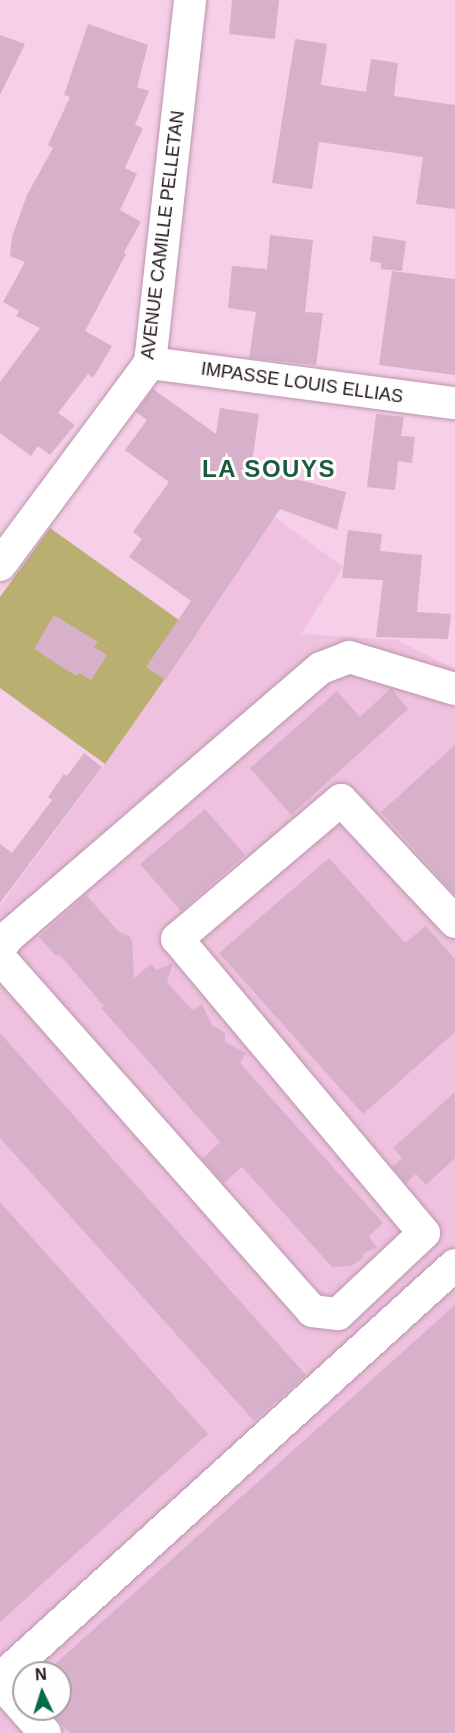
<!DOCTYPE html>
<html>
<head>
<meta charset="utf-8">
<style>
  body { margin:0 }
  #map { position:relative; width:455px; height:1733px; overflow:hidden; background:#f6cfe8; font-family:Helvetica,sans-serif }
  div>[style] { position:absolute }
  .built>* { inset:0; background:#efc1de }
  .green>* { inset:0; background:#b9af70 }
  .building>* { inset:0; background:#d7b1ca }
  .roads { filter:drop-shadow(0 0 2px #ba96ad) drop-shadow(0 0 2px #ba96ad) }
  .minor>* { height:32px; margin:-16px; padding:0 16px; transform-origin:16px; border-radius:16px; background:#fff }
  span { translate:-50% -50%; white-space:nowrap; text-align:center; line-height:1.15; -webkit-text-stroke:6px #fefefe; paint-order:stroke }
  .street-label { font-size:18px; color:#20131c }
  .district-label { font-size:24px; color:#1c5a3d; font-weight:700; letter-spacing:1.5px }
  .north { position:absolute; left:12px; top:1661px; width:60px; height:60px; box-sizing:border-box; background:#fefefe; border:2px solid #a5a0a4; border-radius:50%; rotate:356deg; font-size:16px; font-weight:700; line-height:24px; text-align:center; color:#20131c }
  .north::after { content:''; display:block; margin:auto; width:21px; height:27px; background:#006d45; clip-path:polygon(50% 0,100% 100%,50% 72%,0 100%) }
</style>
</head>
<body>
<div id="map">
  <div class="built">
    <i style="clip-path:polygon(evenodd,275px 517px,343px 567px,301px 634px,397px 640px,455px 669px,455px 1733px,0 1733px,0 906px,105px 764px,275px 517px,24px 1673px,60px 1673px,60px 1709px,24px 1709px,24px 1673px)"></i>
  </div>
  <div class="green">
    <i style="clip-path:polygon(50px 528px,197px 633px,105px 764px,0 688px,0 597px)"></i>
  </div>
  <div class="building">
    <i style="clip-path:polygon(232px 0,279px 0,275px 39px,229px 34px)"></i>
    <i style="clip-path:polygon(88px 24px,148px 45px,137px 87px,149px 91px,135px 125px,143px 128px,125px 168px,137px 174px,120px 210px,141px 222px,124px 252px,126px 254px,85px 331px,112px 346px,93px 378px,88px 374px,58px 413px,75px 425px,50px 455px,38px 446px,31px 456px,0 433px,0 382px,40px 328px,16px 316px,19px 311px,3px 302px,25px 262px,10px 256px,12px 237px,27px 195px,53px 148px,48px 145px,70px 97px,64px 95px)"></i>
    <i style="clip-path:polygon(0 35px,25px 44px,0 95px)"></i>
    <i style="clip-path:polygon(295px 39px,327px 44px,321px 85px,366px 92px,371px 59px,398px 63px,394px 96px,455px 105px,455px 209px,416px 204px,423px 157px,319px 142px,312px 189px,272px 183px)"></i>
    <i style="clip-path:polygon(270px 235px,313px 240px,305px 312px,323px 313px,316px 365px,249px 358px,256px 312px,228px 308px,232px 266px,267px 269px)"></i>
    <i style="clip-path:polygon(373px 236px,406px 241px,402px 271px,381px 269px,381px 263px,370px 261px)"></i>
    <i style="clip-path:polygon(392px 271px,455px 279px,455px 375px,379px 365px)"></i>
    <i style="clip-path:polygon(153px 389px,216px 434px,220px 408px,259px 414px,251px 470px,283px 473px,283px 476px,346px 492px,337px 530px,280px 509px,165px 680px,146px 667px,191px 601px,129px 557px,142px 539px,133px 532px,169px 482px,125px 450px,147px 420px,136px 412px)"></i>
    <i style="clip-path:polygon(376px 414px,404px 417px,401px 436px,415px 437px,412px 463px,398px 461px,395px 490px,367px 487px)"></i>
    <i style="clip-path:polygon(348px 530px,382px 534px,380px 551px,422px 555px,417px 612px,451px 614px,448px 639px,376px 637px,383px 580px,342px 578px)"></i>
    <i style="clip-path:polygon(54px 615px,98px 642px,94px 647px,107px 655px,91px 680px,79px 673px,76px 676px,34px 649px)"></i>
    <i style="clip-path:polygon(391px 688px,408px 709px,291px 815px,250px 768px,337px 691px,360px 717px)"></i>
    <i style="clip-path:polygon(455px 745px,455px 895px,381px 812px)"></i>
    <i style="clip-path:polygon(84px 753px,102px 767px,0 903px,0 844px,12px 853px,52px 800px,48px 797px,64px 774px,67px 776px)"></i>
    <i style="clip-path:polygon(205px 809px,245px 855px,181px 911px,140px 864px)"></i>
    <i style="clip-path:polygon(329px 858px,405px 943px,426px 926px,455px 959px,455px 1032px,363px 1114px,219px 953px)"></i>
    <i style="clip-path:polygon(86px 895px,119px 932px,129px 936px,132px 941px,134px 978px,151px 964px,156px 970px,173px 963px,167px 982px,192px 1010px,202px 1004px,212px 1025px,225px 1033px,225px 1042px,246px 1053px,240px 1063px,383px 1223px,369px 1236px,377px 1248px,364px 1253px,362px 1259px,351px 1266px,332px 1267px,242px 1167px,224px 1183px,202px 1159px,220px 1142px,101px 1008px,104px 1006px,59px 954px,56px 956px,39px 937px)"></i>
    <i style="clip-path:polygon(0 1033px,306px 1375px,254px 1421px,0 1138px)"></i>
    <i style="clip-path:polygon(455px 1092px,455px 1158px,426px 1185px,416px 1174px,406px 1183px,392px 1167px,402px 1158px,393px 1148px)"></i>
    <i style="clip-path:polygon(0 1202px,208px 1434px,0 1622px)"></i>
    <i style="clip-path:polygon(455px 1305px,455px 1733px,70px 1733px,48px 1709px,60px 1709px,60px 1673px,45px 1673px)"></i>
  </div>
  <div class="roads">
    <div class="minor">
      <i style="left:150px;top:363px;width:308px;rotate:7.5deg"></i>
      <i style="left:0;top:565px;width:252px;rotate:-53.4deg"></i>
      <i style="left:150px;top:363px;width:365px;rotate:-83.7deg"></i>
      <i style="left:0;top:948px;width:14px;rotate:-54deg"></i>
      <i style="left:8px;top:937px;width:413px;rotate:-40.7deg"></i>
      <i style="left:321px;top:668px;width:30px;rotate:-21deg"></i>
      <i style="left:349px;top:657px;width:111px;rotate:16.8deg"></i>
      <i style="left:0;top:958px;width:471px;rotate:48.5deg"></i>
      <i style="left:312px;top:1311px;width:26px;rotate:7deg"></i>
      <i style="left:338px;top:1314px;width:118px;rotate:-43.3deg"></i>
      <i style="left:424px;top:1233px;width:384px;rotate:-130deg"></i>
      <i style="left:177px;top:939px;width:215px;rotate:-40.3deg"></i>
      <i style="left:341px;top:800px;width:167px;rotate:46.9deg"></i>
      <i style="left:0;top:1679px;width:615px;rotate:-42.3deg"></i>
      <i style="left:0;top:1682px;width:68px;rotate:48.6deg"></i>
    </div>
  </div>
  <div class="street-label">
    <span style="left:163px;top:235px;rotate:-83deg">AVENUE CAMILLE PELLETAN</span>
    <span style="left:302px;top:383px;rotate:8deg">IMPASSE LOUIS ELLIAS</span>
  </div>
  <div class="district-label">
    <span style="left:269px;top:469px">LA SOUYS</span>
  </div>
  <div class="north">N</div>
</div>
</body>
</html>
